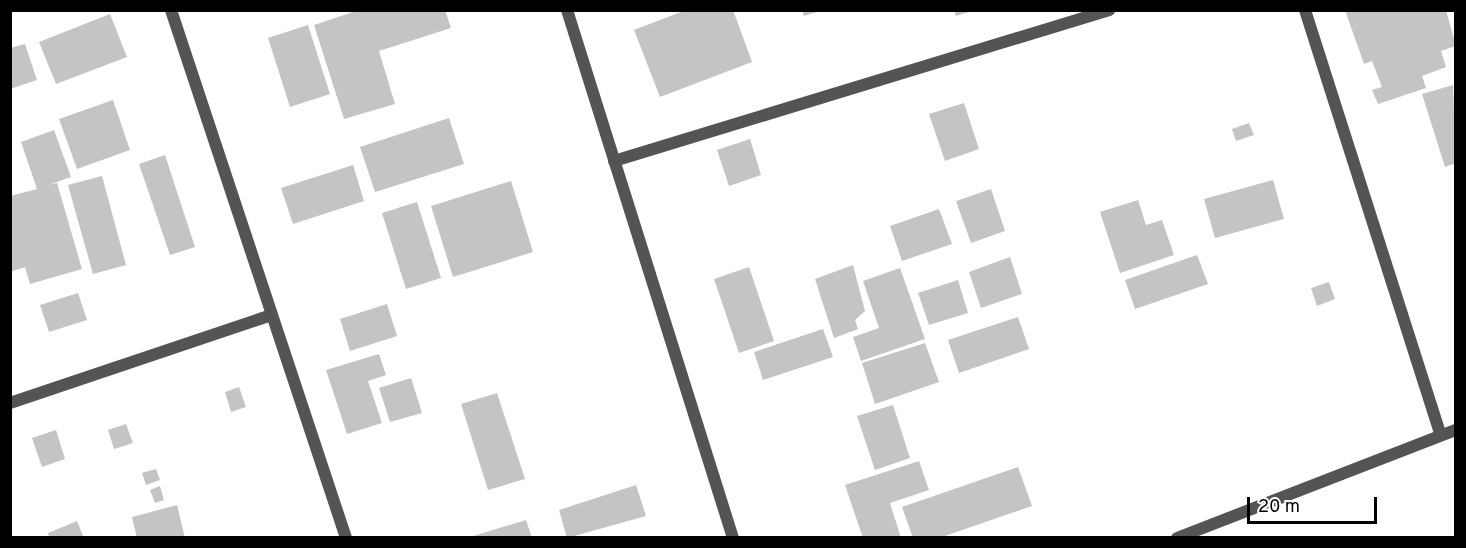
<!DOCTYPE html>
<html>
<head>
<meta charset="utf-8">
<style>
  body { margin:0 }
  #map { position:relative; width:1466px; height:548px; overflow:hidden; background:#fff; font-family:Overpass,sans-serif }
  div>[style] { position:absolute }
  .building>* { inset:0; background:#c4c4c4 }
  .minor>* { height:12px; margin:-6px; padding:0 6px; transform-origin:6px; border-radius:6px; background:#545454 }
  span { translate:-50% -50%; white-space:nowrap; text-align:center; line-height:1.15; -webkit-text-stroke:4.5px #fff; paint-order:stroke }
  .frame { position:absolute; inset:0; border:12px solid #000; pointer-events:none }
  .scale { position:absolute; left:1247px; top:497px; width:130px; height:27px; box-sizing:border-box; border:3px solid #000; border-top:0; padding-left:8px; font-size:18px; line-height:21px; white-space:nowrap; color:#000; -webkit-text-stroke:4px #fff; paint-order:stroke }
</style>
</head>
<body>
<div id="map">
  <div class="building">
    <i style="clip-path:polygon(359px 10px,445px 10px,451px 28px,379px 51px,395px 104px,344px 119px,314px 25px)"></i>
    <i style="clip-path:polygon(686px 10px,733px 10px,752px 62px,660px 97px,634px 30px)"></i>
    <i style="clip-path:polygon(802px 10px,820px 10px,820px 11px,804px 16px)"></i>
    <i style="clip-path:polygon(954px 10px,972px 10px,972px 11px,956px 16px)"></i>
    <i style="clip-path:polygon(1345px 10px,1446px 10px,1456px 46px,1441px 51px,1446px 67px,1422px 76px,1426px 88px,1378px 104px,1372px 90px,1382px 87px,1372px 61px,1364px 64px)"></i>
    <i style="clip-path:polygon(110px 14px,127px 57px,56px 84px,39px 42px)"></i>
    <i style="clip-path:polygon(308px 25px,330px 94px,290px 107px,268px 38px)"></i>
    <i style="clip-path:polygon(25px 44px,37px 80px,10px 89px,10px 48px)"></i>
    <i style="clip-path:polygon(1453px 85px,1456px 163px,1445px 167px,1422px 94px)"></i>
    <i style="clip-path:polygon(113px 100px,130px 150px,77px 169px,59px 119px)"></i>
    <i style="clip-path:polygon(964px 103px,979px 149px,945px 161px,929px 114px)"></i>
    <i style="clip-path:polygon(449px 118px,464px 164px,375px 192px,360px 147px)"></i>
    <i style="clip-path:polygon(1249px 123px,1254px 135px,1236px 141px,1232px 129px)"></i>
    <i style="clip-path:polygon(54px 130px,71px 177px,48px 185px,57px 183px,82px 269px,30px 284px,25px 267px,10px 272px,10px 196px,37px 189px,21px 142px)"></i>
    <i style="clip-path:polygon(750px 139px,761px 175px,729px 186px,717px 150px)"></i>
    <i style="clip-path:polygon(165px 155px,195px 247px,170px 255px,139px 164px)"></i>
    <i style="clip-path:polygon(353px 165px,364px 201px,293px 224px,281px 188px)"></i>
    <i style="clip-path:polygon(102px 176px,126px 265px,93px 274px,68px 185px)"></i>
    <i style="clip-path:polygon(1273px 180px,1284px 219px,1215px 238px,1204px 199px)"></i>
    <i style="clip-path:polygon(511px 181px,533px 252px,453px 277px,431px 206px)"></i>
    <i style="clip-path:polygon(991px 189px,1005px 231px,971px 243px,956px 201px)"></i>
    <i style="clip-path:polygon(1138px 200px,1146px 225px,1162px 220px,1174px 255px,1120px 273px,1100px 212px)"></i>
    <i style="clip-path:polygon(417px 202px,441px 278px,406px 289px,382px 213px)"></i>
    <i style="clip-path:polygon(939px 209px,952px 244px,902px 261px,890px 226px)"></i>
    <i style="clip-path:polygon(1197px 255px,1208px 284px,1135px 309px,1125px 280px)"></i>
    <i style="clip-path:polygon(1010px 257px,1022px 294px,981px 308px,969px 272px)"></i>
    <i style="clip-path:polygon(853px 265px,865px 311px,855px 320px,858px 329px,834px 338px,815px 279px)"></i>
    <i style="clip-path:polygon(749px 267px,774px 341px,739px 353px,714px 279px)"></i>
    <i style="clip-path:polygon(900px 268px,925px 339px,861px 361px,853px 337px,879px 328px,863px 281px)"></i>
    <i style="clip-path:polygon(958px 280px,968px 313px,929px 325px,918px 293px)"></i>
    <i style="clip-path:polygon(1329px 282px,1335px 299px,1317px 306px,1311px 288px)"></i>
    <i style="clip-path:polygon(78px 293px,87px 320px,49px 332px,40px 305px)"></i>
    <i style="clip-path:polygon(387px 304px,397px 336px,350px 351px,340px 319px)"></i>
    <i style="clip-path:polygon(1018px 317px,1029px 349px,959px 373px,948px 340px)"></i>
    <i style="clip-path:polygon(823px 329px,833px 357px,763px 380px,754px 352px)"></i>
    <i style="clip-path:polygon(925px 343px,939px 382px,875px 404px,862px 363px)"></i>
    <i style="clip-path:polygon(379px 354px,386px 375px,368px 381px,382px 423px,347px 434px,326px 370px)"></i>
    <i style="clip-path:polygon(411px 378px,422px 413px,390px 422px,379px 388px)"></i>
    <i style="clip-path:polygon(239px 387px,246px 407px,231px 412px,225px 392px)"></i>
    <i style="clip-path:polygon(497px 393px,525px 479px,488px 490px,461px 404px)"></i>
    <i style="clip-path:polygon(893px 405px,910px 458px,875px 470px,857px 416px)"></i>
    <i style="clip-path:polygon(126px 424px,133px 443px,114px 449px,108px 430px)"></i>
    <i style="clip-path:polygon(56px 430px,65px 459px,42px 467px,32px 438px)"></i>
    <i style="clip-path:polygon(919px 461px,929px 490px,890px 503px,901px 538px,863px 538px,845px 485px)"></i>
    <i style="clip-path:polygon(1018px 467px,1032px 506px,939px 538px,913px 538px,902px 507px)"></i>
    <i style="clip-path:polygon(156px 469px,160px 480px,146px 485px,142px 473px)"></i>
    <i style="clip-path:polygon(636px 485px,646px 516px,567px 538px,559px 510px)"></i>
    <i style="clip-path:polygon(160px 486px,164px 500px,155px 503px,150px 490px)"></i>
    <i style="clip-path:polygon(177px 505px,185px 538px,137px 538px,132px 517px)"></i>
    <i style="clip-path:polygon(526px 520px,532px 538px,470px 538px,470px 537px)"></i>
    <i style="clip-path:polygon(77px 521px,84px 538px,49px 538px,48px 533px)"></i>
  </div>
  <div class="minor">
    <i style="left:171px;top:10px;width:556px;rotate:71.66deg"></i>
    <i style="left:567px;top:10px;width:553px;rotate:72.55deg"></i>
    <i style="left:1305px;top:10px;width:446px;rotate:72.3deg"></i>
    <i style="left:614px;top:161px;width:518px;rotate:-16.96deg"></i>
    <i style="left:10px;top:403px;width:276px;rotate:-18.6deg"></i>
    <i style="left:1177px;top:538px;width:299px;rotate:-21.2deg"></i>
  </div>
  <div class="frame"></div>
  <div class="scale">20 m</div>
</div>
</body>
</html>
